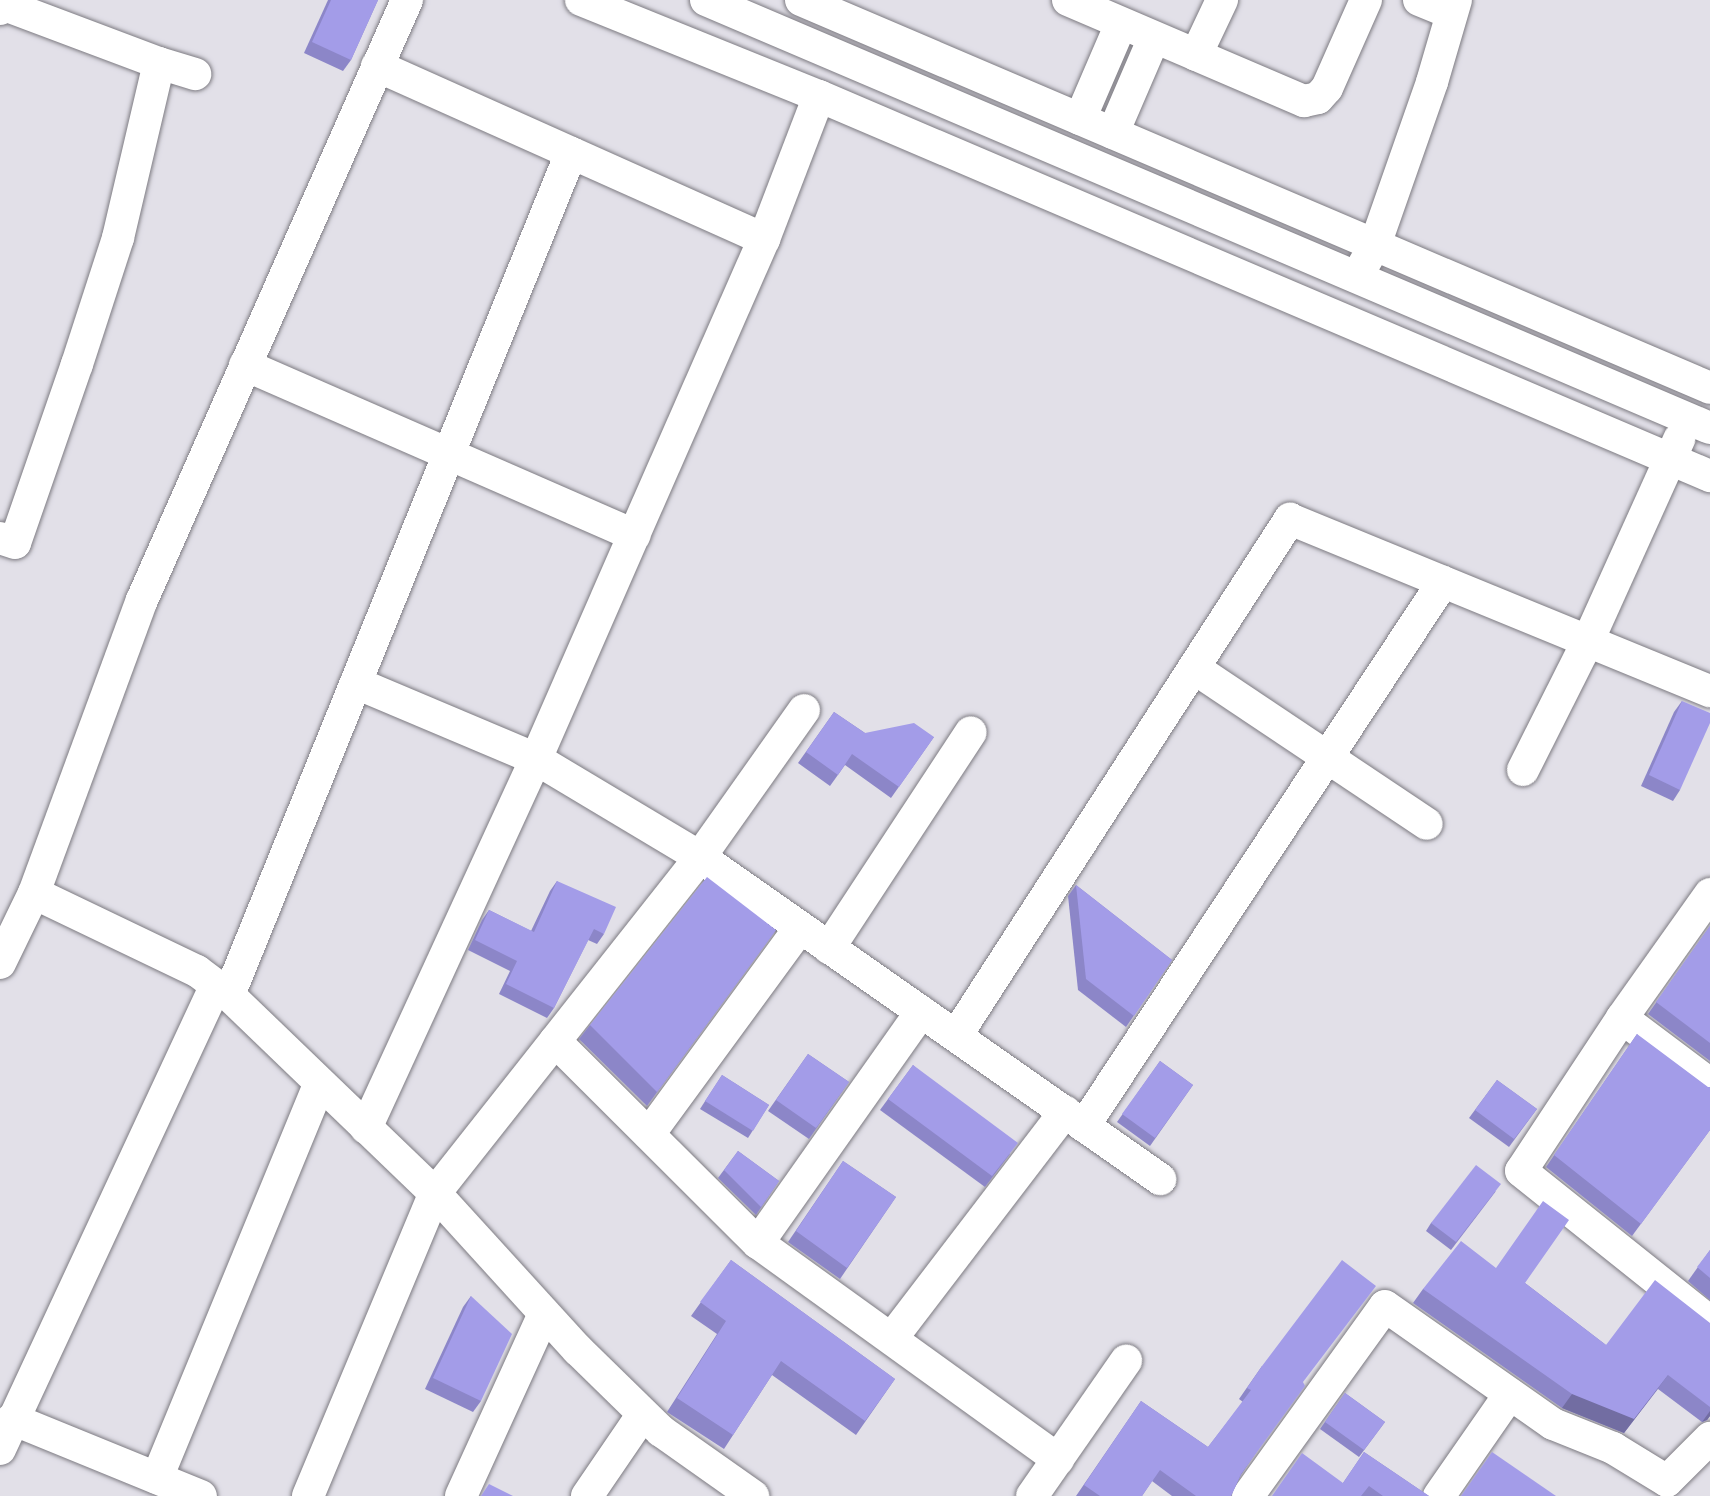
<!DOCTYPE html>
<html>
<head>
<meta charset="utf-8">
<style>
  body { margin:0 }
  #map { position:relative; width:1710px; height:1496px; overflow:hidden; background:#e2e0e8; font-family:"Noto Sans",sans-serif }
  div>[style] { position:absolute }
  .roads { filter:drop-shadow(0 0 2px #7d7b82) drop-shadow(0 0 2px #7d7b82) }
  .minor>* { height:32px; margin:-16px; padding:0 16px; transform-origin:16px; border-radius:16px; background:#fff }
  .wall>* { inset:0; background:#8c86c8 }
  .shaded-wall>* { inset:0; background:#726da2 }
  .building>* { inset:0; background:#a39ce8 }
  span { translate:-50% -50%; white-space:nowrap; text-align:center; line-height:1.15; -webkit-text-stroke:5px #fff; paint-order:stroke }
</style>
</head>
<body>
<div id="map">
  <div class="roads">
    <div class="minor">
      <i style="left:581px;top:0;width:257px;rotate:22deg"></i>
      <i style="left:819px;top:96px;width:969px;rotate:23.1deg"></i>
      <i style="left:706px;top:0;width:1091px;rotate:23.09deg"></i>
      <i style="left:801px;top:0;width:988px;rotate:23.11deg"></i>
      <i style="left:1068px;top:0;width:257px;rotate:23.2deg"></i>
      <i style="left:1304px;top:101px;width:14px;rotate:-12deg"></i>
      <i style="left:1318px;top:98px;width:13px;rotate:-48deg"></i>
      <i style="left:1327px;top:88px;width:96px;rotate:-66.1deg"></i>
      <i style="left:1419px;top:0;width:35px;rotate:22deg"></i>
      <i style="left:0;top:9px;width:5px;rotate:-68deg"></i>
      <i style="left:2px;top:4px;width:168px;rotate:20.6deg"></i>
      <i style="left:159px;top:63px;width:180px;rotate:103.2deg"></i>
      <i style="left:118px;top:238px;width:133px;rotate:108deg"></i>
      <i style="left:77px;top:364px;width:189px;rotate:109.1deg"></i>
      <i style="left:15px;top:543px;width:16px;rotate:-162deg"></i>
      <i style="left:1196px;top:55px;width:61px;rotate:-64.7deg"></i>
      <i style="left:159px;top:63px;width:38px;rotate:17deg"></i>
      <i style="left:377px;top:66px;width:424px;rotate:24.1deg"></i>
      <i style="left:1080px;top:119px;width:103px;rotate:-66.7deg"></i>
      <i style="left:1113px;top:133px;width:103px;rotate:-66.7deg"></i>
      <i style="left:1364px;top:264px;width:22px;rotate:-60deg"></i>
      <i style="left:1375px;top:245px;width:173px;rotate:-70.7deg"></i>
      <i style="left:1432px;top:82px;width:85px;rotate:-73.7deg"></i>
      <i style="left:245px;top:365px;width:425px;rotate:23.6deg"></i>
      <i style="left:1194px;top:668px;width:280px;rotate:33.8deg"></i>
      <i style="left:356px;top:683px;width:195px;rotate:22.9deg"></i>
      <i style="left:536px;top:759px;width:191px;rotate:30.9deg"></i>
      <i style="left:700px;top:857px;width:562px;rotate:34.99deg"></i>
      <i style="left:1523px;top:770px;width:144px;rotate:-63.3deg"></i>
      <i style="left:1588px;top:641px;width:222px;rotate:-65.7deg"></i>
      <i style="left:34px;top:893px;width:312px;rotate:-69.8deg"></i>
      <i style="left:142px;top:600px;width:656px;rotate:-66.17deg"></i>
      <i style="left:1710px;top:894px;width:152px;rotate:125.4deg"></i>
      <i style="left:1622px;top:1018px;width:183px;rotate:123.4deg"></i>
      <i style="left:1521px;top:1171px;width:242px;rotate:38.6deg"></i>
      <i style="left:829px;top:948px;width:258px;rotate:-56.7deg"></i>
      <i style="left:0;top:963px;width:78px;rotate:-64.1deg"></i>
      <i style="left:34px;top:893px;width:181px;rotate:25.6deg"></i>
      <i style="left:197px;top:971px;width:40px;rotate:37deg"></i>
      <i style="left:229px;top:995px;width:286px;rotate:43.9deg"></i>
      <i style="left:435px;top:1193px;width:212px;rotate:47.7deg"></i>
      <i style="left:578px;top:1350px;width:116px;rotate:44.3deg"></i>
      <i style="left:661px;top:1431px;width:113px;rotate:35.2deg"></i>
      <i style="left:229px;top:995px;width:909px;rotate:-67.89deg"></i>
      <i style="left:1622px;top:1018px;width:110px;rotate:36.9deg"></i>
      <i style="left:956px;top:1036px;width:616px;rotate:-57.14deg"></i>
      <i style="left:1290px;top:519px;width:454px;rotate:22.3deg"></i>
      <i style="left:555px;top:1041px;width:286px;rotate:44.9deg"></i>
      <i style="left:758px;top:1243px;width:370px;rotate:35.8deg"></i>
      <i style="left:1084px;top:1126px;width:652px;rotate:-56.58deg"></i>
      <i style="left:366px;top:1128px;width:406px;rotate:-65.3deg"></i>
      <i style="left:536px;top:759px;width:244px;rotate:-66.4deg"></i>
      <i style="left:634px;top:535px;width:323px;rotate:-66.3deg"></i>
      <i style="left:764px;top:239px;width:153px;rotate:-69deg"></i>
      <i style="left:649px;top:1134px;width:255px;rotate:-53.8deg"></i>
      <i style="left:758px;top:1243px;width:283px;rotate:-54.8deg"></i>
      <i style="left:892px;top:1338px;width:285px;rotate:-52.6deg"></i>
      <i style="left:12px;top:1419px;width:204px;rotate:22.2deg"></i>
      <i style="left:0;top:1449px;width:512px;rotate:-65.04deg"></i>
      <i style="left:157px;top:1478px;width:427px;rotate:-67.6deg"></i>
      <i style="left:308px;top:1496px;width:329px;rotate:-67.3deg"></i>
      <i style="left:435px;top:1193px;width:428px;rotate:-51.7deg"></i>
      <i style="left:700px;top:857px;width:180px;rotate:-54.7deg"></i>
      <i style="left:461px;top:1496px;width:200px;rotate:-65.5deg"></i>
      <i style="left:587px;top:1496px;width:99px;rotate:-55.7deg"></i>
      <i style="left:1032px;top:1496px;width:165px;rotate:-55.2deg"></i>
      <i style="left:1248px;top:1496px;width:234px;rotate:-54.2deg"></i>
      <i style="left:1385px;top:1306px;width:205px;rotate:35.1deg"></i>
      <i style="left:1553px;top:1424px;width:65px;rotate:21.8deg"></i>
      <i style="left:1613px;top:1448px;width:63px;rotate:31.4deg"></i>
      <i style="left:1667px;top:1481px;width:61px;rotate:-45deg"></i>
      <i style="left:1439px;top:1496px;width:124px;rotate:-55.2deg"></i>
    </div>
  </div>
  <div class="wall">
    <i style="clip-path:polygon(328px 0,378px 0,351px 60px,343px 71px,304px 53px)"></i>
    <i style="clip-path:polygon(1682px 701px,1680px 790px,1673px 801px,1641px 786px,1674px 712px)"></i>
    <i style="clip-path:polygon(834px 712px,865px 733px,934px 737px,891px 798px,845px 765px,830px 786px,798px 763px)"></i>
    <i style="clip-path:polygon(557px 881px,604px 934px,597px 944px,588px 940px,554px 1008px,547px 1018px,499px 994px,510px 971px,468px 950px,482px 920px,489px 910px,531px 931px,550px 891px)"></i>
    <i style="clip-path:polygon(1076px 885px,1172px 960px,1126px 1027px,1078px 990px,1068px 896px)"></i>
    <i style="clip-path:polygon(1710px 926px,1710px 1061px,1648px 1014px)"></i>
    <i style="clip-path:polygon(776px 930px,647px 1106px,579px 1039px,590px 1025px)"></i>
    <i style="clip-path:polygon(1637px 1034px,1710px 1130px,1632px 1236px,1546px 1167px)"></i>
    <i style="clip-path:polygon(808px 1054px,849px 1082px,809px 1139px,768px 1111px)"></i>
    <i style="clip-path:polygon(1160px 1061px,1193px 1085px,1150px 1146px,1117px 1122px)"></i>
    <i style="clip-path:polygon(913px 1065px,1010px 1154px,985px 1187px,880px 1110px)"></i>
    <i style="clip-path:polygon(722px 1075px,769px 1105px,748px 1138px,700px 1109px)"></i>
    <i style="clip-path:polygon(1497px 1080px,1537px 1109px,1509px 1147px,1469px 1118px)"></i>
    <i style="clip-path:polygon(738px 1151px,779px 1181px,756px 1215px,718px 1178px)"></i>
    <i style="clip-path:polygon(843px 1161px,896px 1197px,840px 1279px,788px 1242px)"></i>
    <i style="clip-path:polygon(1496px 1191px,1451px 1250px,1426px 1231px,1431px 1223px)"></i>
    <i style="clip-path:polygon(1710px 1250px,1710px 1300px,1688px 1281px)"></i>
    <i style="clip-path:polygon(731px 1260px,895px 1379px,856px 1435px,772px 1375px,724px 1449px,667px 1412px,717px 1334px,691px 1316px)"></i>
    <i style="clip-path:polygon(1496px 1268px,1525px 1283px,1606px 1345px,1710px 1323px,1710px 1416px,1707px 1420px,1702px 1422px,1658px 1389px,1624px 1433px,1562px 1408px,1413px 1303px,1423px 1289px)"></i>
    <i style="clip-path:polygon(471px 1296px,481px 1401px,473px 1412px,425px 1389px,463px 1307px)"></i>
    <i style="clip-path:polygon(1262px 1366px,1303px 1383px,1241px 1475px,1231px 1496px,1172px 1496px,1152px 1481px,1142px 1496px,1076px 1496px,1141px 1401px,1208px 1447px,1243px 1402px,1239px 1399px)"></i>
    <i style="clip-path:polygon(1345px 1393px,1385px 1422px,1359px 1457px,1320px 1429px)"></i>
    <i style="clip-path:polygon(1364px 1452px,1429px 1496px,1272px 1496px,1343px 1483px)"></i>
  </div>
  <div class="shaded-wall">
    <i style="clip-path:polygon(1668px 1375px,1624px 1433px,1562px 1408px,1572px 1394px)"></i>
    <i style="clip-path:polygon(1710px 1411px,1710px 1416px,1707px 1420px,1702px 1422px)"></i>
  </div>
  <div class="building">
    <i style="clip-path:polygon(331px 0,378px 0,351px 60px,312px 42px)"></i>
    <i style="clip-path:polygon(1682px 701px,1710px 713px,1710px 723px,1680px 790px,1649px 775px)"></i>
    <i style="clip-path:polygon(834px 712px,865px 733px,914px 723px,934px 737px,899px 787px,852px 754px,838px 775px,806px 752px)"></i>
    <i style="clip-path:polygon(707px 877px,776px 930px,657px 1092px,590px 1025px)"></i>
    <i style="clip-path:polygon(557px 881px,616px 907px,604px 934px,594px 929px,554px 1008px,506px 984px,517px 961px,475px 940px,489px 910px,534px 932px)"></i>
    <i style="clip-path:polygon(1076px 885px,1172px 960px,1134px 1016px,1086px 979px)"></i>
    <i style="clip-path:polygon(1710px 926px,1710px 1043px,1656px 1002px)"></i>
    <i style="clip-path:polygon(1637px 1034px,1708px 1087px,1710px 1087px,1710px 1130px,1641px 1224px,1554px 1155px)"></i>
    <i style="clip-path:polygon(808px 1054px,849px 1082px,816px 1128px,776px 1100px)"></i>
    <i style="clip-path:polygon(1160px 1061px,1193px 1085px,1155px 1138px,1122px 1114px)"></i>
    <i style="clip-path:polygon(913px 1065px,1018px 1143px,992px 1176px,888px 1099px)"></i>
    <i style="clip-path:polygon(722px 1075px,769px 1105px,753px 1131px,705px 1101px)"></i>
    <i style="clip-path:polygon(1497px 1080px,1537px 1109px,1514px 1139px,1475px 1110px)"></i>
    <i style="clip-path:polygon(738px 1151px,779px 1181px,761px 1207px,724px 1170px)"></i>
    <i style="clip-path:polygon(843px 1161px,896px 1197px,847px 1268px,796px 1231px)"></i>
    <i style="clip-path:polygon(1476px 1165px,1501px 1184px,1456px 1242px,1431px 1223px)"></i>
    <i style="clip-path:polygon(1543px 1201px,1569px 1220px,1525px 1283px,1606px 1345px,1655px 1280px,1710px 1323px,1710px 1407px,1668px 1375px,1634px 1419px,1572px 1394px,1423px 1289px,1461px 1241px,1496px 1268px)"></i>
    <i style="clip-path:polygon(1710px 1250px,1710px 1278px,1697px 1267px)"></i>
    <i style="clip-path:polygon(731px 1260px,895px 1379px,865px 1421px,781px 1361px,733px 1435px,677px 1398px,726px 1321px,700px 1302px)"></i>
    <i style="clip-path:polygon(1342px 1260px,1376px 1286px,1303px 1382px,1305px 1386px,1241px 1474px,1231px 1496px,1196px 1496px,1160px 1470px,1142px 1496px,1100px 1496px,1084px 1485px,1141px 1401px,1208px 1447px,1251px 1390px,1247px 1388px,1262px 1366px)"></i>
    <i style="clip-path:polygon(471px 1296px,512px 1334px,481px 1401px,433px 1378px)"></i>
    <i style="clip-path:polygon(1345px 1393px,1385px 1422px,1364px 1450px,1325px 1422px)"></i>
    <i style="clip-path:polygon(1364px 1452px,1429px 1496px,1383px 1496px,1369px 1486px,1361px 1496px,1272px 1496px,1302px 1453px,1343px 1483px)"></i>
    <i style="clip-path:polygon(1492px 1452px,1556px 1496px,1461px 1496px)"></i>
    <i style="clip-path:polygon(489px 1484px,513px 1496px,481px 1496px)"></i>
  </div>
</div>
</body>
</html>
